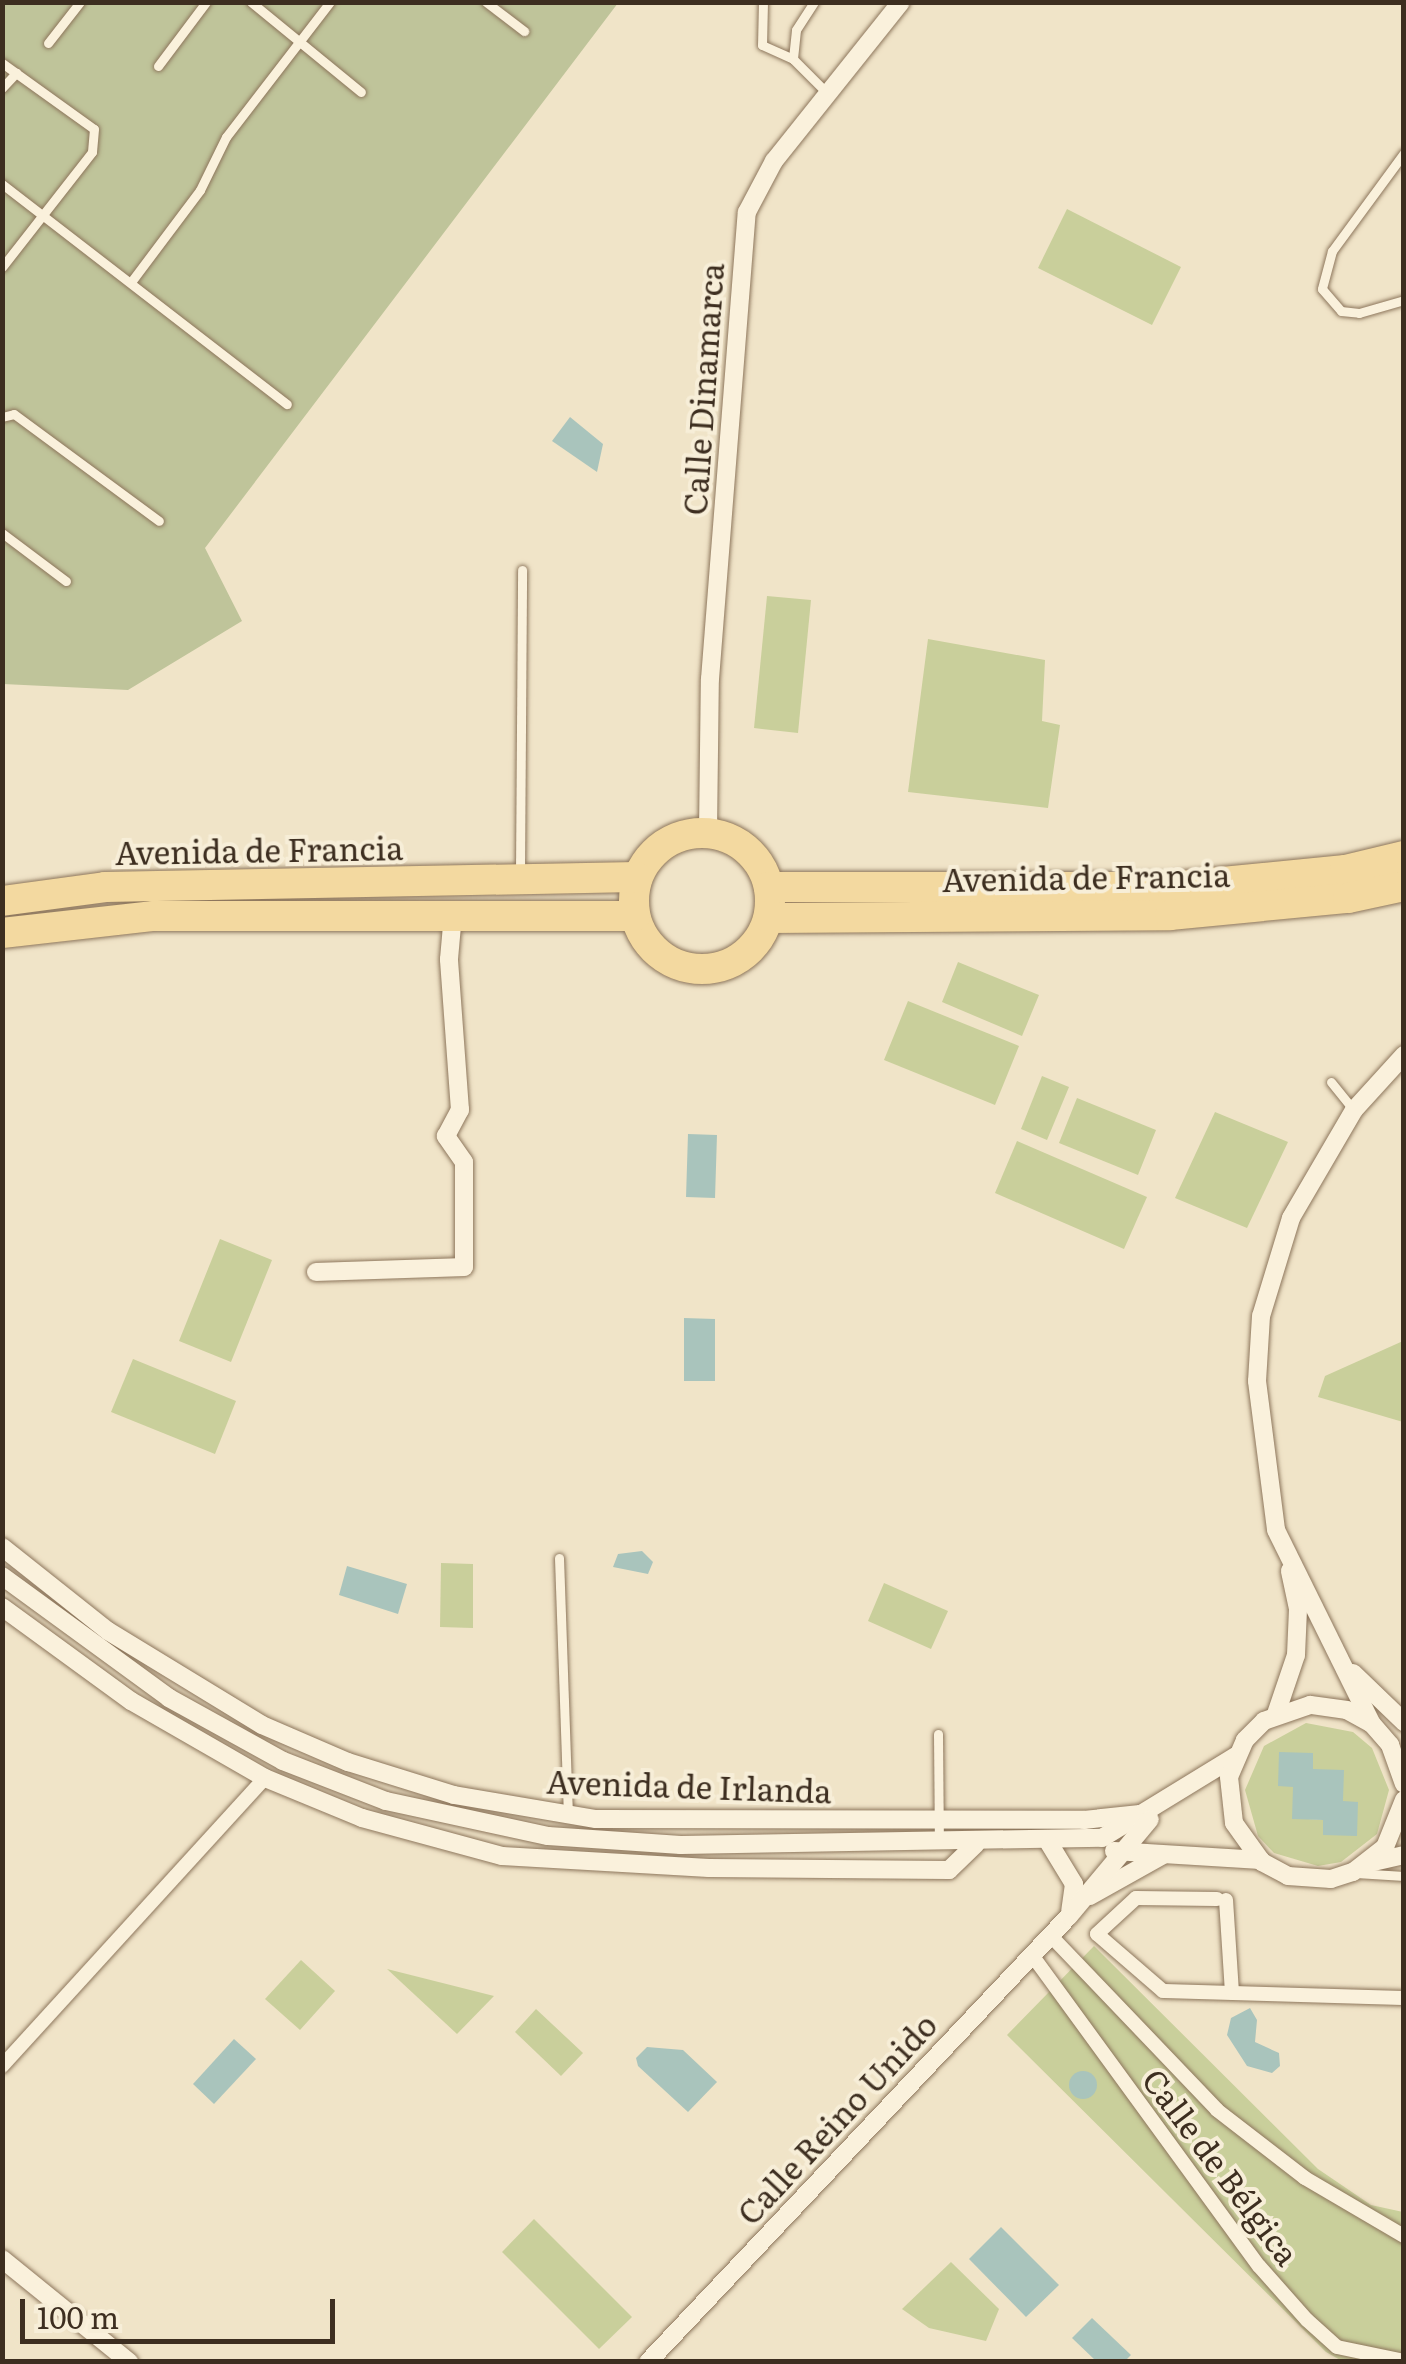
<!DOCTYPE html>
<html>
<head>
<meta charset="utf-8">
<style>
  body { margin:0 }
  #map { position:relative; width:1406px; height:2364px; overflow:hidden; background:#f0e4c8; font-family:Literata,serif }
  div>[style] { position:absolute }
  .green>* { inset:0; background:#c9cf9b }
  .cemetery>* { inset:0; background:#bfc49a }
  .water>* { inset:0; background:#a9c4bc }
  .round { border-radius:50% }
  .roads { filter:drop-shadow(0 0 2px #8d765c) drop-shadow(0 0 2px #8d765c) }
  .service>* { height:9px; margin:-4.5px; padding:0 4.5px; transform-origin:4.5px; border-radius:4.5px; background:#faf1dc }
  .pedestrian>* { height:14px; margin:-7px; padding:0 7px; transform-origin:7px; border-radius:7px; background:#faf1dc }
  .minor>* { height:18px; margin:-9px; padding:0 9px; transform-origin:9px; border-radius:9px; background:#faf1dc }
  .primary>* { height:30px; margin:-15px; padding:0 15px; transform-origin:15px; border-radius:15px; background:#f3d9a0 }
  .primary>.ring { margin:-15px; padding:0; box-sizing:content-box; background:none; border:30px solid #f3d9a0; border-radius:50% }
  span { translate:-50% -50%; white-space:nowrap; text-align:center; line-height:1.15; -webkit-text-stroke:8px #f7eed8; paint-order:stroke }
  .street-label { font-size:32px; color:#3d2e20 }
  .frame { position:absolute; inset:0; border:5px solid #3d2e20; pointer-events:none }
  .scale { position:absolute; left:20px; top:2299px; width:315px; height:45px; box-sizing:border-box; border:5px solid #3d2e20; border-top:0; padding-left:12px; font-size:30px; line-height:35px; white-space:nowrap; color:#3d2e20; -webkit-text-stroke:8px #f7eed8; paint-order:stroke }
</style>
</head>
<body>
<div id="map">
  <div class="green">
    <i style="clip-path:polygon(1067px 209px,1181px 267px,1152px 325px,1038px 268px)"></i>
    <i style="clip-path:polygon(767px 596px,811px 600px,798px 733px,754px 728px)"></i>
    <i style="clip-path:polygon(928px 639px,1045px 660px,1042px 721px,1060px 725px,1048px 808px,908px 792px)"></i>
    <i style="clip-path:polygon(958px 962px,1039px 995px,1022px 1036px,942px 1002px)"></i>
    <i style="clip-path:polygon(908px 1001px,1019px 1046px,995px 1105px,884px 1060px)"></i>
    <i style="clip-path:polygon(1042px 1076px,1069px 1087px,1047px 1140px,1021px 1129px)"></i>
    <i style="clip-path:polygon(1077px 1098px,1156px 1130px,1138px 1175px,1059px 1143px)"></i>
    <i style="clip-path:polygon(1215px 1112px,1288px 1142px,1247px 1228px,1175px 1198px)"></i>
    <i style="clip-path:polygon(1017px 1141px,1147px 1197px,1124px 1249px,995px 1193px)"></i>
    <i style="clip-path:polygon(220px 1239px,272px 1260px,231px 1362px,179px 1341px)"></i>
    <i style="clip-path:polygon(1403px 1341px,1403px 1422px,1318px 1397px,1325px 1376px)"></i>
    <i style="clip-path:polygon(133px 1359px,236px 1401px,215px 1454px,111px 1412px)"></i>
    <i style="clip-path:polygon(441px 1563px,473px 1564px,473px 1628px,440px 1627px)"></i>
    <i style="clip-path:polygon(884px 1583px,948px 1611px,931px 1649px,868px 1621px)"></i>
    <i style="clip-path:polygon(evenodd,1306px 1723px,1353px 1732px,1372px 1748px,1389px 1790px,1377px 1834px,1341px 1862px,1318px 1866px,1274px 1853px,1258px 1836px,1245px 1790px,1264px 1746px,1306px 1723px,1313px 1753px,1313px 1769px,1343px 1802px,1358px 1803px,1323px 1835px,1323px 1820px,1293px 1818px,1293px 1786px,1313px 1753px)"></i>
    <i style="clip-path:polygon(1094px 1946px,1318px 2169px,1371px 2205px,1403px 2212px,1403px 2361px,1342px 2361px,1326px 2352px,1007px 2035px)"></i>
    <i style="clip-path:polygon(301px 1960px,335px 1991px,300px 2030px,265px 1999px)"></i>
    <i style="clip-path:polygon(387px 1969px,494px 1996px,457px 2034px)"></i>
    <i style="clip-path:polygon(536px 2009px,583px 2053px,561px 2076px,515px 2032px)"></i>
    <i style="clip-path:polygon(534px 2219px,632px 2317px,599px 2349px,502px 2252px)"></i>
    <i style="clip-path:polygon(951px 2262px,999px 2309px,986px 2341px,929px 2328px,902px 2309px)"></i>
  </div>
  <div class="cemetery">
    <i style="clip-path:polygon(3px 3px,618px 3px,205px 548px,242px 621px,128px 690px,3px 684px)"></i>
  </div>
  <div class="water">
    <i style="clip-path:polygon(570px 417px,603px 444px,597px 472px,552px 441px)"></i>
    <i style="clip-path:polygon(688px 1134px,717px 1135px,715px 1198px,686px 1197px)"></i>
    <i style="clip-path:polygon(684px 1318px,715px 1319px,715px 1381px,684px 1381px)"></i>
    <i style="clip-path:polygon(642px 1551px,653px 1562px,648px 1574px,613px 1567px,618px 1554px)"></i>
    <i style="clip-path:polygon(347px 1566px,407px 1584px,398px 1614px,339px 1595px)"></i>
    <i style="clip-path:polygon(1279px 1752px,1313px 1753px,1313px 1769px,1344px 1770px,1343px 1801px,1358px 1802px,1357px 1836px,1323px 1835px,1323px 1820px,1292px 1819px,1293px 1787px,1278px 1786px)"></i>
    <i style="clip-path:polygon(1250px 2008px,1257px 2020px,1255px 2042px,1279px 2053px,1280px 2066px,1272px 2073px,1247px 2066px,1227px 2035px,1231px 2018px)"></i>
    <i style="clip-path:polygon(234px 2039px,256px 2059px,214px 2104px,193px 2084px)"></i>
    <i style="clip-path:polygon(647px 2047px,683px 2050px,717px 2082px,688px 2112px,638px 2066px,636px 2058px)"></i>
    <i class="round" style="left:1069px;top:2071px;width:28px;height:28px"></i>
    <i style="clip-path:polygon(1001px 2227px,1059px 2285px,1026px 2317px,969px 2259px)"></i>
    <i style="clip-path:polygon(1092px 2318px,1131px 2355px,1125px 2361px,1096px 2361px,1072px 2338px)"></i>
  </div>
  <div class="roads">
    <div class="service">
      <i style="left:251px;top:2px;width:142px;rotate:39.3deg"></i>
      <i style="left:486px;top:2px;width:48px;rotate:37.3deg"></i>
      <i style="left:763px;top:2px;width:43px;rotate:91.3deg"></i>
      <i style="left:762px;top:45px;width:34px;rotate:24deg"></i>
      <i style="left:814px;top:2px;width:33px;rotate:123deg"></i>
      <i style="left:796px;top:30px;width:29px;rotate:96deg"></i>
      <i style="left:793px;top:59px;width:49px;rotate:45deg"></i>
      <i style="left:48px;top:43px;width:52px;rotate:-52deg"></i>
      <i style="left:2px;top:63px;width:113px;rotate:35.7deg"></i>
      <i style="left:94px;top:129px;width:23px;rotate:95deg"></i>
      <i style="left:92px;top:152px;width:146px;rotate:128deg"></i>
      <i style="left:158px;top:66px;width:80px;rotate:-53.1deg"></i>
      <i style="left:2px;top:88px;width:21px;rotate:-47deg"></i>
      <i style="left:1404px;top:153px;width:122px;rotate:126.3deg"></i>
      <i style="left:1332px;top:251px;width:39px;rotate:105deg"></i>
      <i style="left:1322px;top:289px;width:29px;rotate:49deg"></i>
      <i style="left:1341px;top:311px;width:18px;rotate:6deg"></i>
      <i style="left:1359px;top:313px;width:47px;rotate:-16.1deg"></i>
      <i style="left:2px;top:184px;width:360px;rotate:37.7deg"></i>
      <i style="left:131px;top:282px;width:115px;rotate:-53.1deg"></i>
      <i style="left:200px;top:190px;width:59px;rotate:-63.9deg"></i>
      <i style="left:226px;top:137px;width:170px;rotate:-52.4deg"></i>
      <i style="left:2px;top:417px;width:12px;rotate:-14deg"></i>
      <i style="left:14px;top:414px;width:180px;rotate:36.4deg"></i>
      <i style="left:2px;top:533px;width:80px;rotate:36.9deg"></i>
      <i style="left:520px;top:872px;width:302px;rotate:-89.6deg"></i>
      <i style="left:1331px;top:1082px;width:36px;rotate:51deg"></i>
      <i style="left:559px;top:1558px;width:257px;rotate:88deg"></i>
      <i style="left:938px;top:1734px;width:108px;rotate:89.5deg"></i>
      <i style="left:1356px;top:1873px;width:48px;rotate:3.6deg"></i>
    </div>
    <div class="pedestrian">
      <i style="left:1217px;top:1899px;width:81px;rotate:-179.3deg"></i>
      <i style="left:1136px;top:1898px;width:53px;rotate:137.3deg"></i>
      <i style="left:1097px;top:1934px;width:87px;rotate:40.8deg"></i>
      <i style="left:1163px;top:1991px;width:241px;rotate:1.7deg"></i>
      <i style="left:1226px;top:1900px;width:93px;rotate:86.3deg"></i>
      <i style="left:1050px;top:1935px;width:242px;rotate:46.3deg"></i>
      <i style="left:1217px;top:2110px;width:111px;rotate:37.7deg"></i>
      <i style="left:1305px;top:2178px;width:115px;rotate:30.4deg"></i>
      <i style="left:1032px;top:1955px;width:385px;rotate:53.9deg"></i>
      <i style="left:1259px;top:2266px;width:72px;rotate:48.4deg"></i>
      <i style="left:1307px;top:2320px;width:40px;rotate:42deg"></i>
      <i style="left:1337px;top:2347px;width:68px;rotate:11.8deg"></i>
      <i style="left:2px;top:2066px;width:390px;rotate:-47.6deg"></i>
    </div>
    <div class="minor">
      <i style="left:708px;top:832px;width:153px;rotate:-89.3deg"></i>
      <i style="left:710px;top:679px;width:468px;rotate:-85.5deg"></i>
      <i style="left:747px;top:212px;width:58px;rotate:-62.1deg"></i>
      <i style="left:774px;top:161px;width:203px;rotate:-51.4deg"></i>
      <i style="left:1404px;top:1055px;width:74px;rotate:132.3deg"></i>
      <i style="left:1354px;top:1110px;width:125px;rotate:120.3deg"></i>
      <i style="left:1291px;top:1218px;width:102px;rotate:107deg"></i>
      <i style="left:1261px;top:1316px;width:65px;rotate:93.5deg"></i>
      <i style="left:1257px;top:1381px;width:150px;rotate:82.7deg"></i>
      <i style="left:1276px;top:1530px;width:216px;rotate:63.7deg"></i>
      <i style="left:1372px;top:1724px;width:28px;rotate:49deg"></i>
      <i style="left:1390px;top:1745px;width:41px;rotate:70.3deg"></i>
      <i style="left:316px;top:1272px;width:148px;rotate:-1.9deg"></i>
      <i style="left:464px;top:1267px;width:105px;rotate:-90deg"></i>
      <i style="left:464px;top:1162px;width:32px;rotate:-125deg"></i>
      <i style="left:446px;top:1136px;width:30px;rotate:-62deg"></i>
      <i style="left:460px;top:1110px;width:151px;rotate:-94.2deg"></i>
      <i style="left:449px;top:959px;width:45px;rotate:-84.9deg"></i>
      <i style="left:2px;top:1547px;width:135px;rotate:38.4deg"></i>
      <i style="left:108px;top:1631px;width:180px;rotate:31.4deg"></i>
      <i style="left:262px;top:1725px;width:94px;rotate:23.3deg"></i>
      <i style="left:348px;top:1762px;width:111px;rotate:17.3deg"></i>
      <i style="left:454px;top:1795px;width:144px;rotate:9.6deg"></i>
      <i style="left:596px;top:1819px;width:488px;rotate:0.1deg"></i>
      <i style="left:1084px;top:1820px;width:54px;rotate:-6.3deg"></i>
      <i style="left:2px;top:1576px;width:207px;rotate:36.1deg"></i>
      <i style="left:169px;top:1698px;width:130px;rotate:28.9deg"></i>
      <i style="left:283px;top:1761px;width:110px;rotate:21.2deg"></i>
      <i style="left:386px;top:1801px;width:166px;rotate:12.2deg"></i>
      <i style="left:548px;top:1836px;width:133px;rotate:3.9deg"></i>
      <i style="left:681px;top:1845px;width:421px;rotate:-1deg"></i>
      <i style="left:1102px;top:1838px;width:157px;rotate:-31.5deg"></i>
      <i style="left:2px;top:1607px;width:160px;rotate:36.1deg"></i>
      <i style="left:131px;top:1701px;width:155px;rotate:29.9deg"></i>
      <i style="left:265px;top:1778px;width:105px;rotate:22.4deg"></i>
      <i style="left:362px;top:1818px;width:145px;rotate:15.2deg"></i>
      <i style="left:502px;top:1856px;width:207px;rotate:3.3deg"></i>
      <i style="left:709px;top:1868px;width:240px;rotate:0.5deg"></i>
      <i style="left:949px;top:1870px;width:37px;rotate:-44deg"></i>
      <i style="left:1353px;top:1673px;width:71px;rotate:43.9deg"></i>
      <i style="left:1276px;top:1714px;width:62px;rotate:-71.3deg"></i>
      <i style="left:1296px;top:1655px;width:46px;rotate:-87.5deg"></i>
      <i style="left:1298px;top:1609px;width:39px;rotate:-102deg"></i>
      <i style="left:1370px;top:1723px;width:26px;rotate:-151deg"></i>
      <i style="left:1347px;top:1710px;width:37px;rotate:-172deg"></i>
      <i style="left:1310px;top:1705px;width:49px;rotate:160.8deg"></i>
      <i style="left:1264px;top:1721px;width:27px;rotate:135deg"></i>
      <i style="left:1245px;top:1740px;width:40px;rotate:113.4deg"></i>
      <i style="left:1229px;top:1777px;width:46px;rotate:83.8deg"></i>
      <i style="left:1234px;top:1823px;width:48px;rotate:54.3deg"></i>
      <i style="left:1262px;top:1862px;width:30px;rotate:28deg"></i>
      <i style="left:1288px;top:1876px;width:43px;rotate:4deg"></i>
      <i style="left:1331px;top:1879px;width:23px;rotate:-18deg"></i>
      <i style="left:1353px;top:1872px;width:41px;rotate:-38deg"></i>
      <i style="left:1385px;top:1847px;width:51px;rotate:-68deg"></i>
      <i style="left:1049px;top:1843px;width:48px;rotate:58.6deg"></i>
      <i style="left:1074px;top:1884px;width:27px;rotate:98deg"></i>
      <i style="left:1114px;top:1851px;width:147px;rotate:3.5deg"></i>
      <i style="left:1369px;top:1863px;width:36px;rotate:-13deg"></i>
      <i style="left:1090px;top:1896px;width:84px;rotate:-29.3deg"></i>
      <i style="left:2px;top:2259px;width:164px;rotate:39deg"></i>
      <i style="left:648px;top:2362px;width:613px;rotate:-46.65deg"></i>
      <i style="left:1069px;top:1916px;width:126px;rotate:-50.1deg"></i>
    </div>
    <div class="primary">
      <i class="ring" style="left:634px;top:833px;width:106px;height:106px"></i>
      <i style="left:769px;top:887px;width:402px"></i>
      <i style="left:1171px;top:887px;width:175px;rotate:-5.6deg"></i>
      <i style="left:1345px;top:870px;width:61px;rotate:-13.3deg"></i>
      <i style="left:2px;top:901px;width:104px;rotate:-7.7deg"></i>
      <i style="left:105px;top:887px;width:532px;rotate:-1.08deg"></i>
      <i style="left:769px;top:918px;width:401px;rotate:-0.4deg"></i>
      <i style="left:1170px;top:915px;width:179px;rotate:-5.5deg"></i>
      <i style="left:1348px;top:898px;width:57px;rotate:-12.1deg"></i>
      <i style="left:2px;top:933px;width:153px;rotate:-6.4deg"></i>
      <i style="left:154px;top:916px;width:481px"></i>
    </div>
  </div>
  <div class="street-label">
    <span style="left:702px;top:389px;rotate:-86deg">Calle Dinamarca</span>
    <span style="left:259px;top:849px;rotate:-1deg">Avenida de Francia</span>
    <span style="left:1086px;top:876px;rotate:-1deg">Avenida de Francia</span>
    <span style="left:689px;top:1785px;rotate:2deg">Avenida de Irlanda</span>
    <span style="left:836px;top:2118px;rotate:-47deg">Calle Reino Unido</span>
    <span style="left:1222px;top:2166px;rotate:53deg">Calle de Bélgica</span>
  </div>
  <div class="frame"></div>
  <div class="scale">100 m</div>
</div>
</body>
</html>
